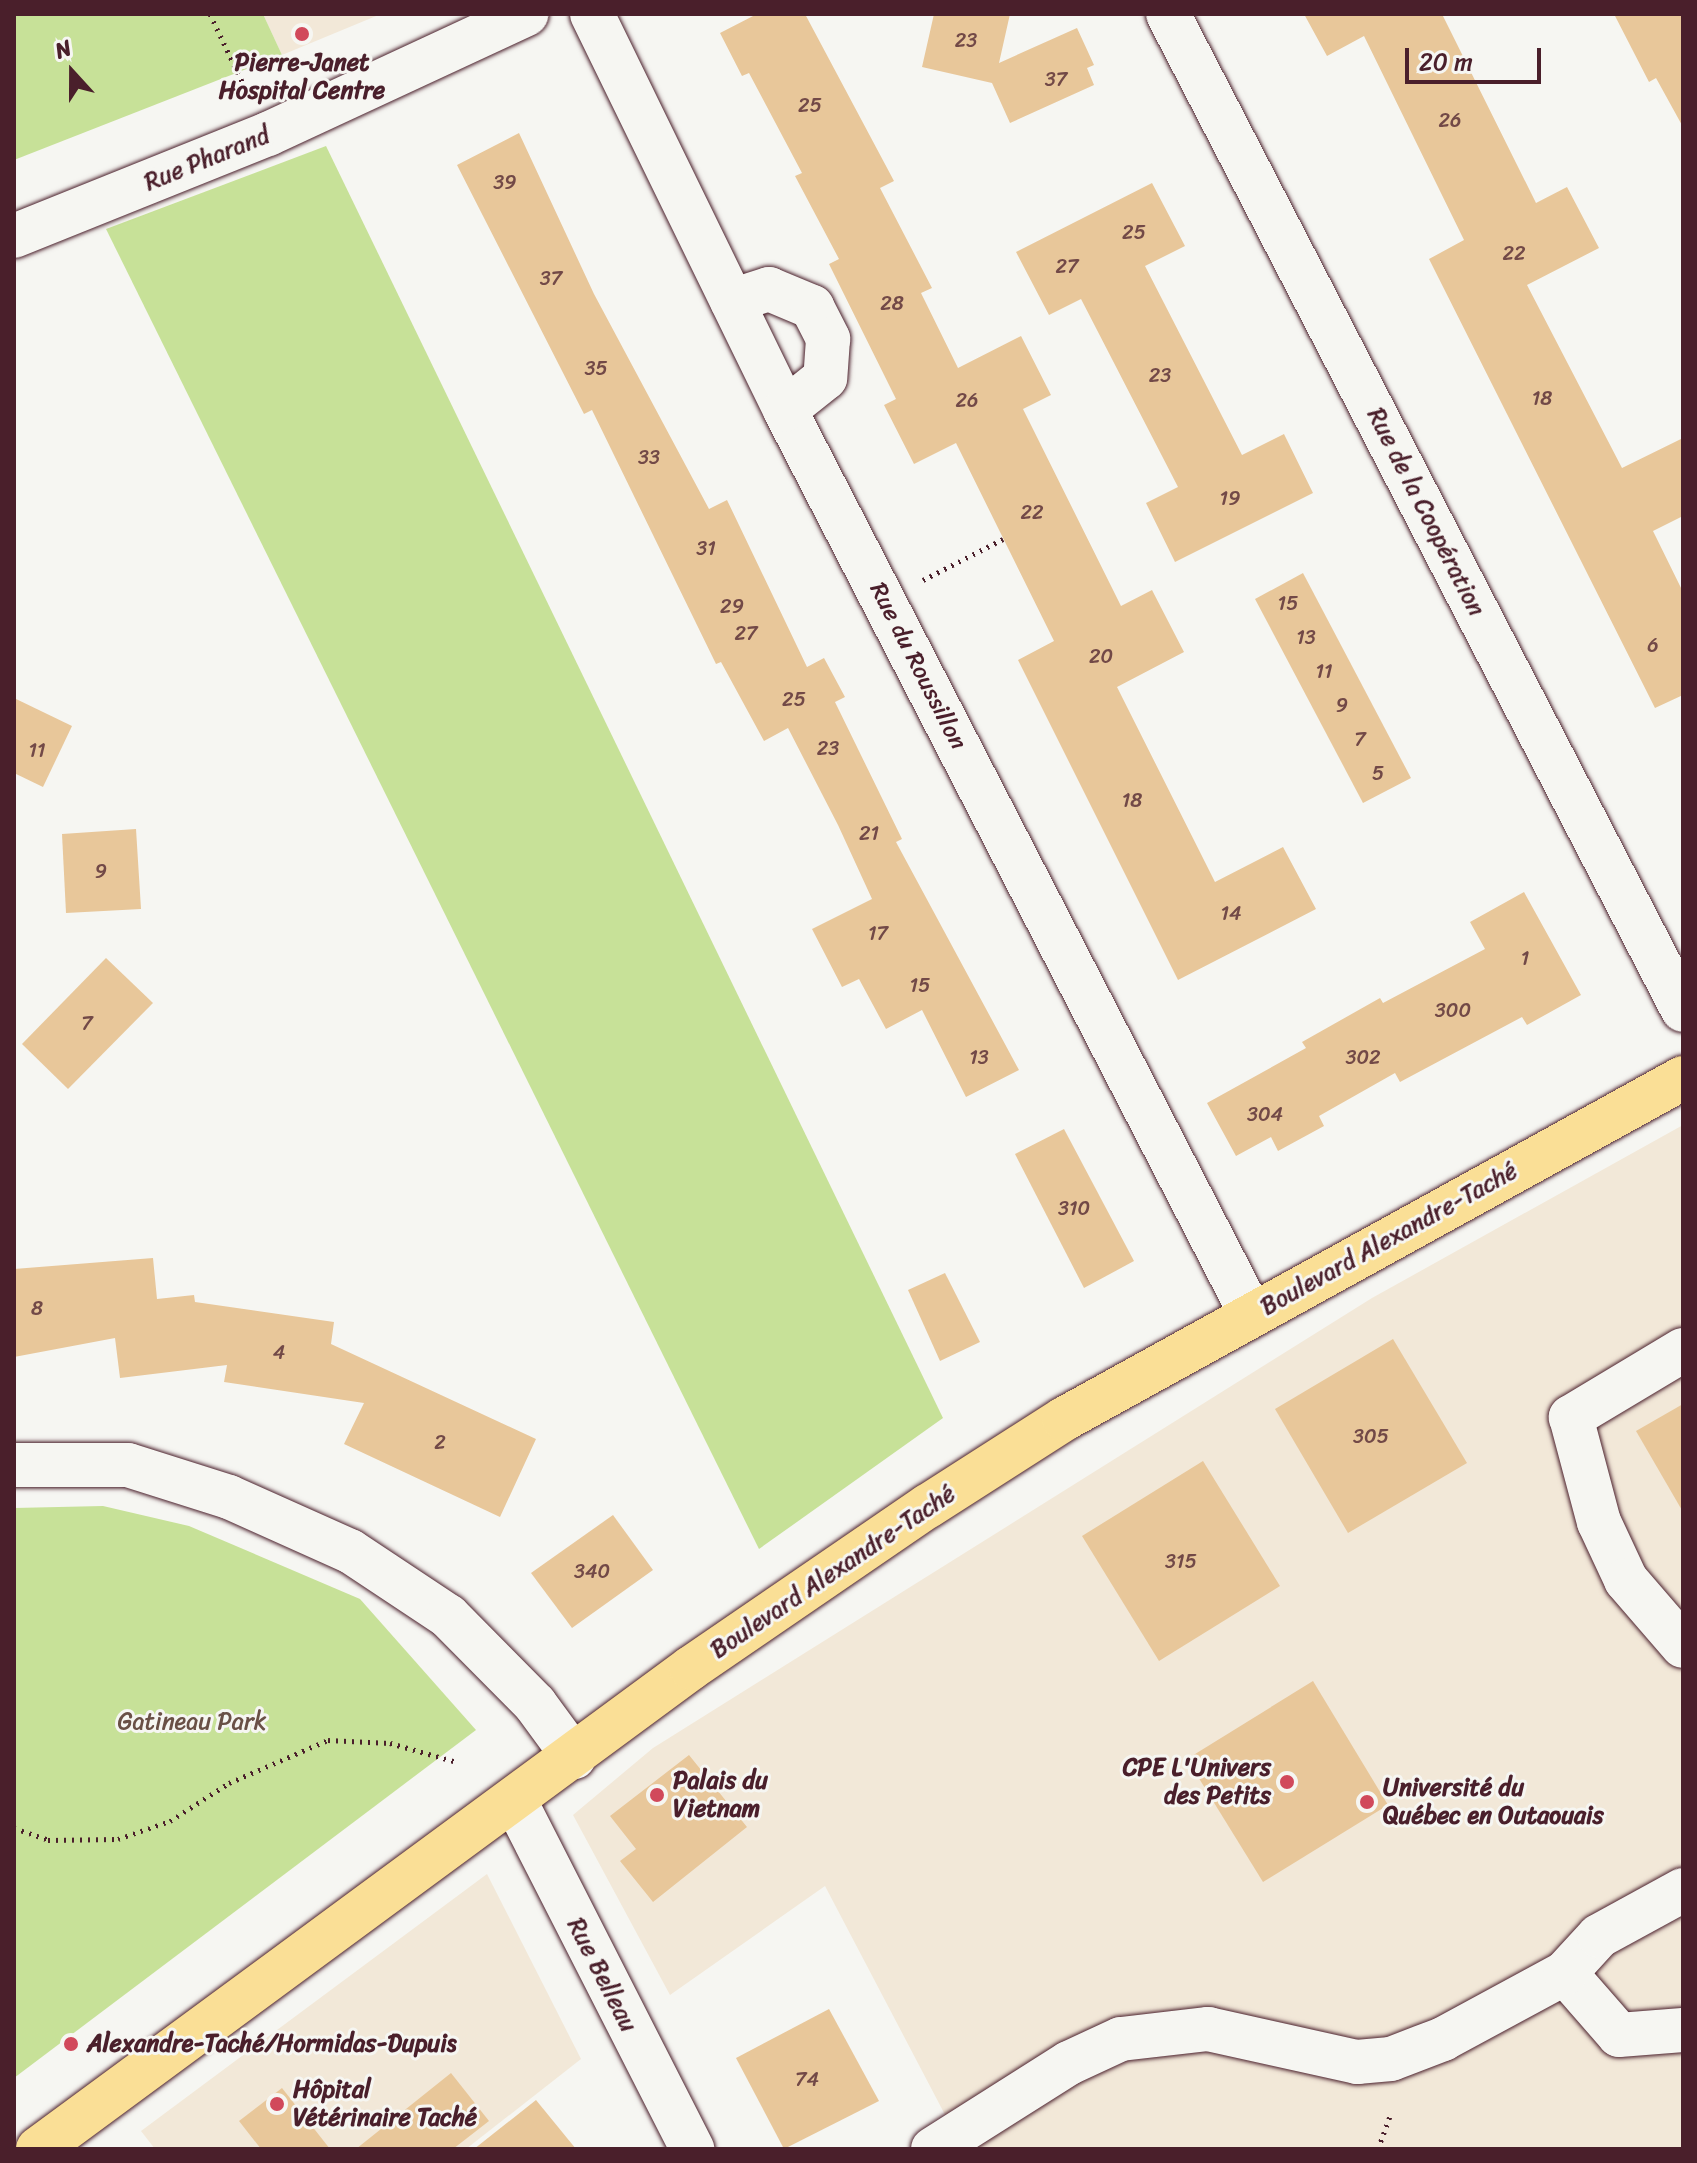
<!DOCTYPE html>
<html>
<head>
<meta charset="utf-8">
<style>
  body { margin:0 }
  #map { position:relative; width:1697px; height:2163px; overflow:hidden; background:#f6f6f2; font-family:Sriracha,sans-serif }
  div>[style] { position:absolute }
  .built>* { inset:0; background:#f2e8d8 }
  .green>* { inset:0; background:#c7e198 }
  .building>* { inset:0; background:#e8c79a }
  .path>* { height:5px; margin-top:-2.5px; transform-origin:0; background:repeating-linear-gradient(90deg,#4a1f2b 0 2px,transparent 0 8px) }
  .roads { filter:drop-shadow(0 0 2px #4a1f2b) drop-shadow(0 0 2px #4a1f2b) }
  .minor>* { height:44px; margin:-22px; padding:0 22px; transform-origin:22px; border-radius:22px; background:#f6f6f2 }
  .major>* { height:44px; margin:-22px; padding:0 22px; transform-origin:22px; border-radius:22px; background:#fadf96 }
  .dots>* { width:22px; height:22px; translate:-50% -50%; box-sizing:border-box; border:4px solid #f6f6f2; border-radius:50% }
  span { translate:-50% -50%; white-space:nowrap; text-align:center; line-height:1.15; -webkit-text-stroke:6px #f6f6f2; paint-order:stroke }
  .number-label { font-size:20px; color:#724947 }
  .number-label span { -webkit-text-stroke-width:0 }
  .poi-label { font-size:24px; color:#4a1f2b; font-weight:700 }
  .right { translate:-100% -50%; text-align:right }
  .left { translate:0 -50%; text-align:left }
  .street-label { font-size:24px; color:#4a1f2b }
  .park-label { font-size:24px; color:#695046 }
  .frame { position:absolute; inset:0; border:16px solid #4a1f2b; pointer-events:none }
  .north { position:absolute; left:32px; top:32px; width:80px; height:80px; -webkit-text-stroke:6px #f6f6f2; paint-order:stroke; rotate:339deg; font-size:22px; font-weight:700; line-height:32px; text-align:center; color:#4a1f2b }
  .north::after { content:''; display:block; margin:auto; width:28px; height:36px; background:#4a1f2b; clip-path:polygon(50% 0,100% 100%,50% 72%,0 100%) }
  .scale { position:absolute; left:1405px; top:48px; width:136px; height:36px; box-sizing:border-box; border:4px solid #4a1f2b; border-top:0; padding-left:10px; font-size:24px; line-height:28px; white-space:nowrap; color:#4a1f2b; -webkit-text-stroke:6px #f6f6f2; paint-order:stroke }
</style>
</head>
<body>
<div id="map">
  <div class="built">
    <i style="clip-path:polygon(263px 14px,381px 14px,282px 55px)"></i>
    <i style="clip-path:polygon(1683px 1125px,1683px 2149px,963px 2149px,825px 1886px,670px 1995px,573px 1815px,653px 1748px,1372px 1298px)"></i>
    <i style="clip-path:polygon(487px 1874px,581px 2059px,466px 2149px,155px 2149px,141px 2131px)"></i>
  </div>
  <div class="green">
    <i style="clip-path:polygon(14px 14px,263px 14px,282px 55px,14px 160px)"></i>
    <i style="clip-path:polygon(326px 146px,943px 1418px,759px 1549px,106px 229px)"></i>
    <i style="clip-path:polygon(103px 1506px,189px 1526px,360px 1599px,476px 1730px,14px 2078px,14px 1508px)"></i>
  </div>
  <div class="building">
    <i style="clip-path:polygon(757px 14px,805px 14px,894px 181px,880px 188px,932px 288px,921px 293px,958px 368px,1021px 336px,1051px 395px,1023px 409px,1121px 606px,1152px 590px,1184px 652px,1117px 687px,1215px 882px,1283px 847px,1316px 909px,1178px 980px,1018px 660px,1054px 641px,956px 443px,914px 464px,884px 405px,896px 399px,829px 264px,839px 259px,795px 176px,802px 173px,749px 73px,742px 76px,720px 33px)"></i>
    <i style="clip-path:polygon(934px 14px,1010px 14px,999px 63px,1077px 28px,1094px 65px,1087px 68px,1094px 85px,1010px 123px,992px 83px,922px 67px)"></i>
    <i style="clip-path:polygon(1304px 14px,1442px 14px,1536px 203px,1567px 187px,1599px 248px,1527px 285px,1622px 468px,1683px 438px,1683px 516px,1653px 531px,1683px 592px,1683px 695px,1655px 708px,1429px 259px,1464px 240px,1364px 36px,1327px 56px)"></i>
    <i style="clip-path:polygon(1614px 14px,1683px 14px,1683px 127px,1656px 78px,1649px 82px)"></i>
    <i style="clip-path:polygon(519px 133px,594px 294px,709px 509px,727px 500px,807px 667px,824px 658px,845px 697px,835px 702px,902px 839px,896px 842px,1019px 1070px,966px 1097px,922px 1010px,886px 1029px,859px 979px,842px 987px,812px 929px,872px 899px,838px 825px,788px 728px,764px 741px,721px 662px,716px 664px,592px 410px,584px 414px,457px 165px)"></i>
    <i style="clip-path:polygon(1152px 183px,1185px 246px,1145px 266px,1242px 455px,1284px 434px,1313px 493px,1175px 562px,1146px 503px,1178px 487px,1081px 299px,1049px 315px,1016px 252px)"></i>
    <i style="clip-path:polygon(1303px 573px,1411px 778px,1363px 803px,1255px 599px)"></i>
    <i style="clip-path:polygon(14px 698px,72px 726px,43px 787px,14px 773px)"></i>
    <i style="clip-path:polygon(136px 829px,141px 909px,66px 913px,62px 834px)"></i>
    <i style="clip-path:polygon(1524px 892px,1581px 995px,1527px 1025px,1522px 1017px,1400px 1082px,1395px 1073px,1319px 1116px,1324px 1126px,1278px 1151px,1271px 1137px,1236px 1156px,1207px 1103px,1306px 1048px,1302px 1042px,1380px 998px,1383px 1003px,1485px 949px,1470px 922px)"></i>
    <i style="clip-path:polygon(106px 958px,153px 1003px,68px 1089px,22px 1044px)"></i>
    <i style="clip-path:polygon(1064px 1129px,1134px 1261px,1084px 1288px,1015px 1154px)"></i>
    <i style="clip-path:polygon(153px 1258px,157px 1299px,194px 1295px,195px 1302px,334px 1322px,331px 1344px,536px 1439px,500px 1517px,344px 1444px,364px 1403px,224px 1382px,227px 1365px,120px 1378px,115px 1338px,14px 1357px,14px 1269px)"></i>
    <i style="clip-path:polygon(945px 1273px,980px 1342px,940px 1361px,908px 1290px)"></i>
    <i style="clip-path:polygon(1393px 1339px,1467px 1463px,1348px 1533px,1275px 1409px)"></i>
    <i style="clip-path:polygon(1683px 1404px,1683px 1512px,1636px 1431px)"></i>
    <i style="clip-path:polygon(1203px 1461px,1280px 1586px,1159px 1661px,1082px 1536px)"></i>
    <i style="clip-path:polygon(613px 1515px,653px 1570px,572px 1628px,531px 1573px)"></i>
    <i style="clip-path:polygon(1313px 1681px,1388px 1805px,1263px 1882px,1187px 1759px)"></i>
    <i style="clip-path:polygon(689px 1755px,747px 1827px,653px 1902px,620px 1861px,636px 1849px,610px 1816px)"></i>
    <i style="clip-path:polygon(829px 2009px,879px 2101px,784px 2149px,736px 2058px)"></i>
    <i style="clip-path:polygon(451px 2073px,489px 2121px,453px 2149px,356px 2149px)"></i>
    <i style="clip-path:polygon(282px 2088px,330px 2149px,261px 2149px,239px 2121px)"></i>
    <i style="clip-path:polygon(536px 2100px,576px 2149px,474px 2149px)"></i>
  </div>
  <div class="path">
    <i style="left:210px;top:14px;width:89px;rotate:64.6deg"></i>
    <i style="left:923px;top:580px;width:90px;rotate:-27.1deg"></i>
    <i style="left:14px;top:1828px;width:36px;rotate:19deg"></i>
    <i style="left:48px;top:1840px;width:70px;rotate:-0.8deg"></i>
    <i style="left:118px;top:1839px;width:55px;rotate:-19.1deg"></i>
    <i style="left:170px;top:1821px;width:70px;rotate:-32.8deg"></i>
    <i style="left:229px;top:1783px;width:108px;rotate:-23.5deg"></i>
    <i style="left:328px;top:1740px;width:62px;rotate:2.8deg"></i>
    <i style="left:390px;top:1743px;width:70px;rotate:15.8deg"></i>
    <i style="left:1378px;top:2149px;width:35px;rotate:-70deg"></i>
  </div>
  <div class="roads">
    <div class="minor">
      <i style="left:592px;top:14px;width:441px;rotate:64deg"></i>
      <i style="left:785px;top:410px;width:1017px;rotate:62.73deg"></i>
      <i style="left:1168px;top:14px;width:1121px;rotate:62.66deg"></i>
      <i style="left:14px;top:236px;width:274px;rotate:-21.9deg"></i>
      <i style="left:268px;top:134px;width:285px;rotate:-24.9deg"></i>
      <i style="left:732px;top:301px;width:39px;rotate:-18deg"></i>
      <i style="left:769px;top:289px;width:47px;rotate:22.7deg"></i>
      <i style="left:812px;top:307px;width:36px;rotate:63deg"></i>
      <i style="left:828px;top:339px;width:39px;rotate:94deg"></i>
      <i style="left:825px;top:378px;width:51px;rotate:141.3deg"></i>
      <i style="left:1683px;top:1350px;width:131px;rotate:149.1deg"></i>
      <i style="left:1571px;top:1417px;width:109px;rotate:75.1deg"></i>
      <i style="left:1599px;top:1522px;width:64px;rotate:65deg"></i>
      <i style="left:1626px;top:1580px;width:87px;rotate:49.2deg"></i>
      <i style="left:14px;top:1465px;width:114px"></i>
      <i style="left:128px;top:1465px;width:106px;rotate:17.6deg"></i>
      <i style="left:229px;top:1497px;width:133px;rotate:24.1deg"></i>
      <i style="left:350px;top:1551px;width:118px;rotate:33.6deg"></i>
      <i style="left:448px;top:1616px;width:124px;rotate:45.3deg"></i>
      <i style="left:535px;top:1704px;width:66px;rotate:53.7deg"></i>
      <i style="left:514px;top:1799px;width:393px;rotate:63deg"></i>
      <i style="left:1565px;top:1973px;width:82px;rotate:48.9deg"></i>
      <i style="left:1619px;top:2035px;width:64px;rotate:-4.5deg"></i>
      <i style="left:933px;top:2149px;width:161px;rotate:-32.3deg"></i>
      <i style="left:1069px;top:2063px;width:57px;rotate:-24.8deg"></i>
      <i style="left:1121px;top:2039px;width:88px;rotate:-6.6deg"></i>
      <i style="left:1208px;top:2029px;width:153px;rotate:12.5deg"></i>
      <i style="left:1357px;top:2062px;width:34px;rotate:-5deg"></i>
      <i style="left:1391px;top:2059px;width:56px;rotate:-21deg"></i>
      <i style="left:1443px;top:2039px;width:139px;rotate:-28.4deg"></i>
      <i style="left:1565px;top:1973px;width:50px;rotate:-47.4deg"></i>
      <i style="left:1599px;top:1936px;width:96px;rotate:-28.7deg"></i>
    </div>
    <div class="major">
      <i style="left:38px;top:2149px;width:811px;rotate:-36.38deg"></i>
      <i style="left:691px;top:1668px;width:287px;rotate:-34.4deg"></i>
      <i style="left:928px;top:1506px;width:161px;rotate:-32.6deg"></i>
      <i style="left:1064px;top:1419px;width:707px;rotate:-28.85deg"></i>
    </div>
  </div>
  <div class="dots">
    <i style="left:302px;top:34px;background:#d1495b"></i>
    <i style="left:1287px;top:1782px;background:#d1495b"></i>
    <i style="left:657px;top:1795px;background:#d1495b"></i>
    <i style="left:1367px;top:1802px;background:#d1495b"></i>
    <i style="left:71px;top:2044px;background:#d1495b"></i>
    <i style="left:277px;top:2104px;background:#d1495b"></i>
  </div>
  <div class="number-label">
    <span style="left:966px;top:40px">23</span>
    <span style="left:1056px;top:79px">37</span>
    <span style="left:810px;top:105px">25</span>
    <span style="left:1450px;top:120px">26</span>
    <span style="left:505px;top:182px">39</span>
    <span style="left:1134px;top:232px">25</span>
    <span style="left:1514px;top:253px">22</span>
    <span style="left:1067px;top:266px">27</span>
    <span style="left:551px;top:278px">37</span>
    <span style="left:892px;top:303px">28</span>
    <span style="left:596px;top:368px">35</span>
    <span style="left:1160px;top:375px">23</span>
    <span style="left:1542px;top:398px">18</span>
    <span style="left:967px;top:400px">26</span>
    <span style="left:649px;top:457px">33</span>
    <span style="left:1230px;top:498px">19</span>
    <span style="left:1032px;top:512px">22</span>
    <span style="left:706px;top:548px">31</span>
    <span style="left:1288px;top:603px">15</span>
    <span style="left:732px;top:606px">29</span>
    <span style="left:746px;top:633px">27</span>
    <span style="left:1306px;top:637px">13</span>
    <span style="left:1653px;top:645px">6</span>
    <span style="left:1101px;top:656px">20</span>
    <span style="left:1324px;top:671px">11</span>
    <span style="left:794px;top:699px">25</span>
    <span style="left:1342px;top:705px">9</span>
    <span style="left:1360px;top:739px">7</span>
    <span style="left:828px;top:748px">23</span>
    <span style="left:37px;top:750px">11</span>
    <span style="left:1378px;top:773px">5</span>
    <span style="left:1132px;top:800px">18</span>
    <span style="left:869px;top:833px">21</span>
    <span style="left:101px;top:871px">9</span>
    <span style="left:1231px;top:913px">14</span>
    <span style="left:878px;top:933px">17</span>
    <span style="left:1525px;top:958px">1</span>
    <span style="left:920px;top:985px">15</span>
    <span style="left:1453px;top:1010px">300</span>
    <span style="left:87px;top:1023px">7</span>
    <span style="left:979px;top:1057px">13</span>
    <span style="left:1363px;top:1057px">302</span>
    <span style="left:1265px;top:1114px">304</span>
    <span style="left:1074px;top:1208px">310</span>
    <span style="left:37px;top:1308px">8</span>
    <span style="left:279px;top:1352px">4</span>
    <span style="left:1371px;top:1436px">305</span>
    <span style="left:440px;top:1442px">2</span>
    <span style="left:1181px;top:1561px">315</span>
    <span style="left:592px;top:1571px">340</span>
    <span style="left:807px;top:2079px">74</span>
  </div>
  <div class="poi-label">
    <span style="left:302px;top:77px">Pierre-Janet<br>Hospital Centre</span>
    <span class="right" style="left:1271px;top:1782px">CPE L'Univers<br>des Petits</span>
    <span class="left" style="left:673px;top:1795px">Palais du<br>Vietnam</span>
    <span class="left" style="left:1383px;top:1802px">Université du<br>Québec en Outaouais</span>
    <span class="left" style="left:87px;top:2044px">Alexandre-Taché/Hormidas-Dupuis</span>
    <span class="left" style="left:293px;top:2104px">Hôpital<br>Vétérinaire Taché</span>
  </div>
  <div class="street-label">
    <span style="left:207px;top:159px;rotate:-22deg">Rue Pharand</span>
    <span style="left:1426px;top:512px;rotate:63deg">Rue de la Coopération</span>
    <span style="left:918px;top:666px;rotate:63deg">Rue du Roussillon</span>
    <span style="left:1389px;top:1239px;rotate:-29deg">Boulevard Alexandre-Taché</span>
    <span style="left:833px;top:1572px;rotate:-34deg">Boulevard Alexandre-Taché</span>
    <span style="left:602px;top:1975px;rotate:63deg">Rue Belleau</span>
  </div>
  <div class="park-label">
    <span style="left:192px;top:1722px">Gatineau Park</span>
  </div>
  <div class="frame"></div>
  <div class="north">N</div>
  <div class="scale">20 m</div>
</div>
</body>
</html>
